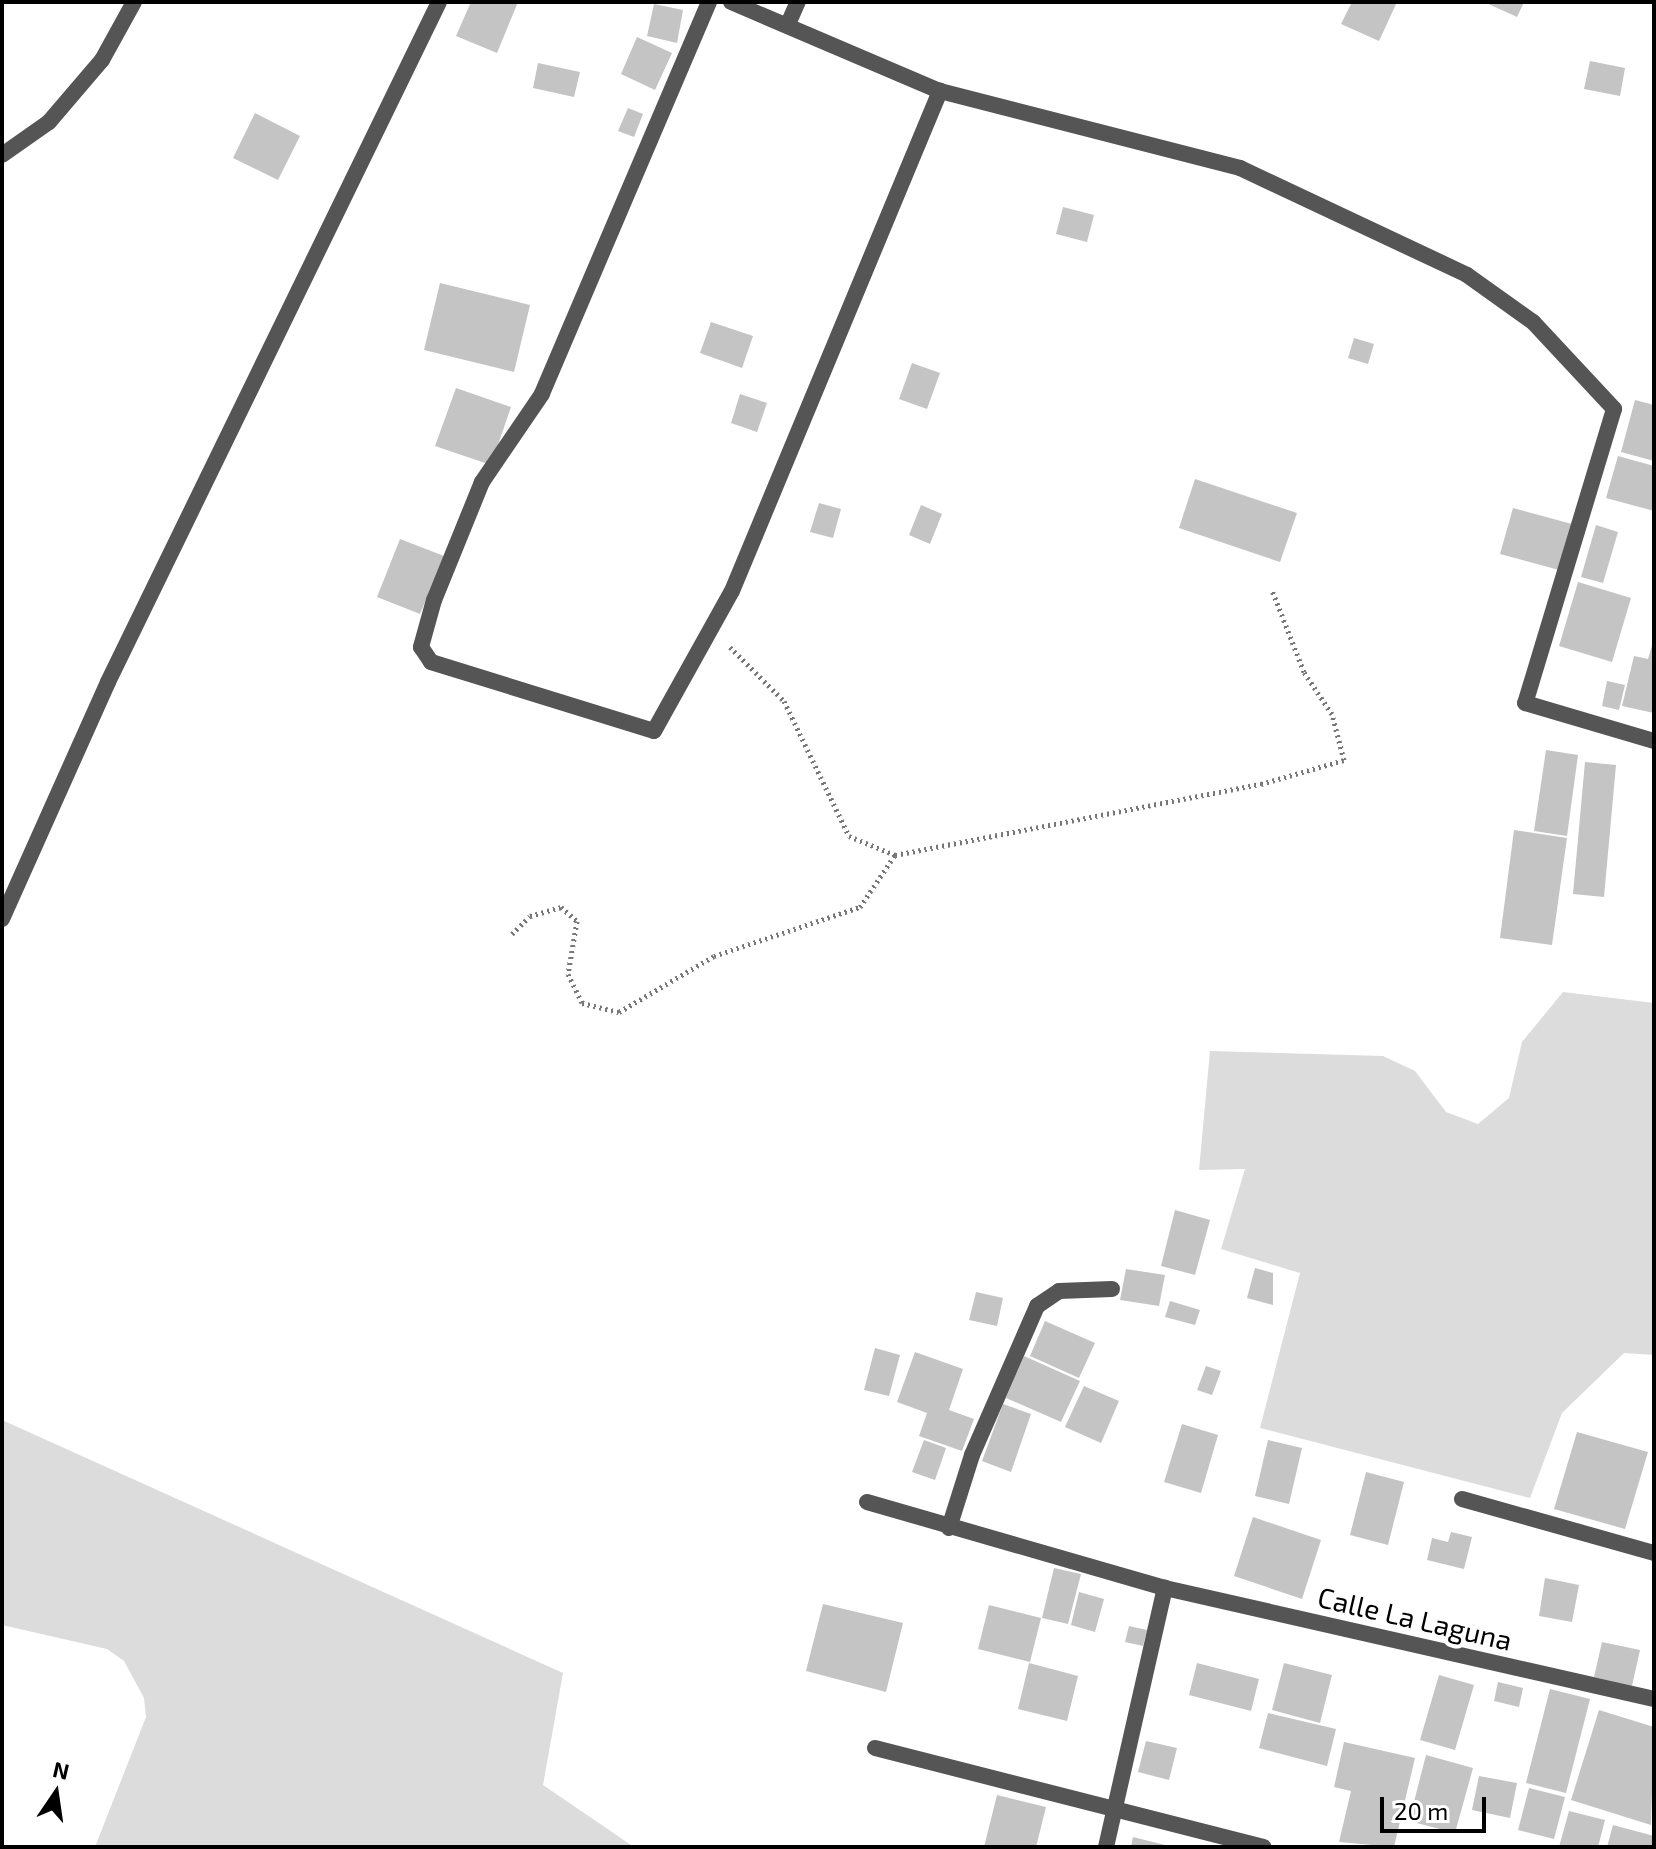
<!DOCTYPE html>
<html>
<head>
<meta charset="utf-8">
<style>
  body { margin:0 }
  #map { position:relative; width:1656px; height:1849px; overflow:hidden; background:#fff; font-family:"Exo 2",sans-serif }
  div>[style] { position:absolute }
  .green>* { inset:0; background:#dcdcdc }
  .building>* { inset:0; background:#c4c4c4 }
  .path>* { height:5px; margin-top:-2.5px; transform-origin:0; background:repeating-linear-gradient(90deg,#777 0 2px,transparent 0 6px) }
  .minor>* { height:16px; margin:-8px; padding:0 8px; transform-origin:8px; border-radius:8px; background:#555 }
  span { translate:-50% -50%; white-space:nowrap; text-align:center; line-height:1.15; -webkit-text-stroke:8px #fff; paint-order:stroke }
  .street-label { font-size:28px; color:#000 }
  .frame { position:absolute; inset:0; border:4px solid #000; pointer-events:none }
  .north { position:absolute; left:16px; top:1753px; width:80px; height:80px; -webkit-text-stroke:6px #fff; paint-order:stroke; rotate:13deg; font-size:22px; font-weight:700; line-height:32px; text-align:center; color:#000 }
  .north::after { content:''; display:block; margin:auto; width:28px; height:36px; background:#000; clip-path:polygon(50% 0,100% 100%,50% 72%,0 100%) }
  .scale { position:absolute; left:1380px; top:1797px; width:106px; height:36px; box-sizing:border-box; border:4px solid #000; border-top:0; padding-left:10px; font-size:24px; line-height:28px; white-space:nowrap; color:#000; -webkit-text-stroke:6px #fff; paint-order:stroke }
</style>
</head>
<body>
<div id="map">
  <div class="green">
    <i style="clip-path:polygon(1563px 992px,1654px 1003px,1654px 1355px,1624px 1353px,1562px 1413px,1530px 1498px,1260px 1428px,1300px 1273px,1221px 1249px,1245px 1169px,1199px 1170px,1210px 1051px,1383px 1056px,1415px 1071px,1446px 1112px,1478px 1124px,1509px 1098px,1522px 1042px)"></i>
    <i style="clip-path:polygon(2px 1420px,563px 1673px,543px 1785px,634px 1847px,95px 1847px,146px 1717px,144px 1698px,124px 1661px,107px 1649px,2px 1625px)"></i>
  </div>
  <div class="building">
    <i style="clip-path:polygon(471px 2px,518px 2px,497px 53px,456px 36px)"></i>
    <i style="clip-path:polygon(1352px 2px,1397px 2px,1379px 41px,1341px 24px)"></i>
    <i style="clip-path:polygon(1484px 2px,1524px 2px,1517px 17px)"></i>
    <i style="clip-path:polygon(654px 4px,683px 10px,677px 43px,647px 36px)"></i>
    <i style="clip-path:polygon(637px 37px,672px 53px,655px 90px,621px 74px)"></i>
    <i style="clip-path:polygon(1590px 61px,1625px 68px,1620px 96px,1584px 89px)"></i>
    <i style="clip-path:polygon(538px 63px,580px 72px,574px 97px,533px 88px)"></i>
    <i style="clip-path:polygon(628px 108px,643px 114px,634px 137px,618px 131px)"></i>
    <i style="clip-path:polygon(255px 113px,300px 136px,278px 180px,233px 158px)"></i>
    <i style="clip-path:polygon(1063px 207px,1094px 215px,1087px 242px,1056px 234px)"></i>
    <i style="clip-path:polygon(440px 283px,530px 305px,514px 372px,424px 350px)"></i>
    <i style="clip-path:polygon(711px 322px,753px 336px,742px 368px,700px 353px)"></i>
    <i style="clip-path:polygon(1354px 338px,1374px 344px,1368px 364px,1348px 358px)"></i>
    <i style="clip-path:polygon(912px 363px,940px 373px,927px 409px,899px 399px)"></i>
    <i style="clip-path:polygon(456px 388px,511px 407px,491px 465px,435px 446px)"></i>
    <i style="clip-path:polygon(740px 394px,767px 403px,757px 432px,731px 423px)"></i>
    <i style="clip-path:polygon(1635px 400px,1654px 405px,1654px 461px,1621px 452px)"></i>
    <i style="clip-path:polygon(1618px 456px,1654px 466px,1654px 511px,1606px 498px)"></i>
    <i style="clip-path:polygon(1195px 479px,1297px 513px,1280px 562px,1179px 528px)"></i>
    <i style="clip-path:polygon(819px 503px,841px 509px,833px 538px,810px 532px)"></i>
    <i style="clip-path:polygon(921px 505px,942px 514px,930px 544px,909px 535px)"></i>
    <i style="clip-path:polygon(1513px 508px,1572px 524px,1559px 570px,1500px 554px)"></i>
    <i style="clip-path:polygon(1596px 525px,1618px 532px,1603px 583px,1581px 577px)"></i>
    <i style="clip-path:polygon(400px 539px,444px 556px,420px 614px,377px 597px)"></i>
    <i style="clip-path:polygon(1578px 582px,1631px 598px,1612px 662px,1559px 646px)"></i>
    <i style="clip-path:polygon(1654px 639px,1654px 713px,1622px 706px,1634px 656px,1648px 659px)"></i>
    <i style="clip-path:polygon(1607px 681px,1625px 685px,1619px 710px,1602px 706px)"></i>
    <i style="clip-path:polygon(1546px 750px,1578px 755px,1567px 836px,1534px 831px)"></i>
    <i style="clip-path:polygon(1585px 762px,1616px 765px,1604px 897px,1573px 894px)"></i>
    <i style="clip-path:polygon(1514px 830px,1567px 838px,1552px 945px,1500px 938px)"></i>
    <i style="clip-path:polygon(1175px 1210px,1210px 1220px,1195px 1275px,1161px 1266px)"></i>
    <i style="clip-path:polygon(1255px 1268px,1273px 1273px,1273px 1305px,1247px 1298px)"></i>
    <i style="clip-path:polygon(1126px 1269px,1165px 1275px,1159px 1306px,1120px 1300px)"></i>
    <i style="clip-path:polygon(976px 1292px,1003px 1298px,997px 1326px,969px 1320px)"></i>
    <i style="clip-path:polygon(1170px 1301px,1200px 1310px,1195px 1325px,1165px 1317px)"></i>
    <i style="clip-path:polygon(1045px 1321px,1095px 1343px,1079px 1378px,1030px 1356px)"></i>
    <i style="clip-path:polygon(875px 1348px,900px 1355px,889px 1396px,864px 1390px)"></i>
    <i style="clip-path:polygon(915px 1352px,963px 1369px,949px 1410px,974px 1419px,962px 1451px,919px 1436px,927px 1413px,897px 1402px)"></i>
    <i style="clip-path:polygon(1024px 1356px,1080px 1381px,1061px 1422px,1006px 1398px)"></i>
    <i style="clip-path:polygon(1206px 1366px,1221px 1371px,1212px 1395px,1197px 1390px)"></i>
    <i style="clip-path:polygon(1084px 1386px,1119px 1401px,1101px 1443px,1065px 1427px)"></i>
    <i style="clip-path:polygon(1003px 1404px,1031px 1414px,1011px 1472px,982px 1461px)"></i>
    <i style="clip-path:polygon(1182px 1424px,1218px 1435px,1201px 1493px,1164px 1482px)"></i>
    <i style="clip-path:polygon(1577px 1432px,1648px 1452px,1625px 1529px,1554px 1509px)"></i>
    <i style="clip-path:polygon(924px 1440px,946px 1448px,935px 1480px,912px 1472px)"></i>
    <i style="clip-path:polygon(1268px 1440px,1302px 1448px,1289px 1504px,1255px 1496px)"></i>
    <i style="clip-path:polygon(1366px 1472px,1404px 1482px,1388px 1545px,1350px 1535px)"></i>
    <i style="clip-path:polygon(1253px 1517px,1321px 1540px,1302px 1599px,1234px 1576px)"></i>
    <i style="clip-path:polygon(1451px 1532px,1472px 1537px,1464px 1569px,1427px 1560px,1432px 1538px,1448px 1542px)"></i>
    <i style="clip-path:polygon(1054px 1568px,1081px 1574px,1068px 1624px,1042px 1618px)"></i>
    <i style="clip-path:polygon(1545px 1578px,1579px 1585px,1572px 1622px,1539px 1616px)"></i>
    <i style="clip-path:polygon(1079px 1592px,1104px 1599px,1095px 1632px,1071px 1625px)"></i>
    <i style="clip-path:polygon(823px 1604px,903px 1623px,886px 1692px,806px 1671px)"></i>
    <i style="clip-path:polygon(989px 1605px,1041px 1618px,1030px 1662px,978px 1649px)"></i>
    <i style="clip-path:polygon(1129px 1626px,1147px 1630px,1143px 1646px,1125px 1642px)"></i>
    <i style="clip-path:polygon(1602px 1642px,1640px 1650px,1632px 1686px,1594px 1677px)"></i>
    <i style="clip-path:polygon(1029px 1663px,1078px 1676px,1067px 1721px,1018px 1709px)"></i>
    <i style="clip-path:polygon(1197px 1663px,1259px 1679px,1251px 1711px,1189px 1695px)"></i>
    <i style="clip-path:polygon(1284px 1663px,1332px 1675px,1320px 1723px,1272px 1710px)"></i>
    <i style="clip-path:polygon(1439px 1675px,1474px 1685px,1455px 1750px,1420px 1740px)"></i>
    <i style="clip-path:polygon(1498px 1682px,1523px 1688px,1519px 1707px,1494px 1701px)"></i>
    <i style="clip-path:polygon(1550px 1689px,1590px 1699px,1566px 1793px,1526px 1783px)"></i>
    <i style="clip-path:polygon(1599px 1710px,1654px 1727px,1651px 1825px,1571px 1800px)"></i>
    <i style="clip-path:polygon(1268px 1713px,1336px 1729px,1327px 1766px,1259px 1748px)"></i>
    <i style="clip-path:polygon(1146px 1741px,1177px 1748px,1169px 1780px,1138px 1772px)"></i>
    <i style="clip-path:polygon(1344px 1742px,1415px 1758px,1394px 1847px,1339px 1842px,1351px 1791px,1334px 1787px)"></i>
    <i style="clip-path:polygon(1426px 1755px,1473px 1768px,1455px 1833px,1409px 1821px)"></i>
    <i style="clip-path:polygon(1479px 1776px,1517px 1783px,1510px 1818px,1472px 1810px)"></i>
    <i style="clip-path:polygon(1529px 1788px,1565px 1797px,1554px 1839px,1518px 1830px)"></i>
    <i style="clip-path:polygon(997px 1795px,1046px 1807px,1036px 1847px,984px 1847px)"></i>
    <i style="clip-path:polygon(1569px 1811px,1605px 1820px,1598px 1847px,1559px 1847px)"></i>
    <i style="clip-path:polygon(1613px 1825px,1654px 1836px,1654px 1847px,1607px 1847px)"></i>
    <i style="clip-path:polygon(1133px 1837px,1169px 1846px,1169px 1847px,1131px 1847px)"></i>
  </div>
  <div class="path">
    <i style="left:730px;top:647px;width:76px;rotate:45deg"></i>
    <i style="left:784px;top:701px;width:150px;rotate:64.3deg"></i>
    <i style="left:849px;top:836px;width:50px;rotate:22.4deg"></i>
    <i style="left:895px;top:855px;width:373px;rotate:-11deg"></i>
    <i style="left:1261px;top:784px;width:86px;rotate:-16.1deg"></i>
    <i style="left:1344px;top:760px;width:48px;rotate:-104.6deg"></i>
    <i style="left:1332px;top:714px;width:50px;rotate:-123.7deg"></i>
    <i style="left:1304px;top:672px;width:88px;rotate:-111.3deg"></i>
    <i style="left:512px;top:934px;width:25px;rotate:-45deg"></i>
    <i style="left:530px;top:916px;width:32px;rotate:-16deg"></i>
    <i style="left:561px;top:907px;width:21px;rotate:41deg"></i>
    <i style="left:577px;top:921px;width:54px;rotate:99.6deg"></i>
    <i style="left:568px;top:974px;width:32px;rotate:64deg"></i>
    <i style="left:582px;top:1003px;width:38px;rotate:14deg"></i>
    <i style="left:619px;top:1012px;width:110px;rotate:-30.5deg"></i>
    <i style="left:714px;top:956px;width:154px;rotate:-18.6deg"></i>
    <i style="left:860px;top:907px;width:63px;rotate:-56.1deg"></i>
  </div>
  <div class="minor">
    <i style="left:709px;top:2px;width:426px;rotate:113.1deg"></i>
    <i style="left:542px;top:394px;width:107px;rotate:124.3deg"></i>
    <i style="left:482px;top:482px;width:127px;rotate:112.1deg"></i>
    <i style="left:434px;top:600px;width:49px;rotate:105.5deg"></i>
    <i style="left:421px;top:647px;width:18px;rotate:56deg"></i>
    <i style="left:431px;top:662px;width:233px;rotate:17.2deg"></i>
    <i style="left:654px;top:731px;width:160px;rotate:-60.9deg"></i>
    <i style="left:732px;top:591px;width:542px;rotate:-67.41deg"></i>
    <i style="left:731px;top:2px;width:227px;rotate:23.1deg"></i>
    <i style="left:940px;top:91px;width:310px;rotate:14.4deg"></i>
    <i style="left:1240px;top:168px;width:251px;rotate:25.2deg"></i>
    <i style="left:1467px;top:275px;width:81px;rotate:35.5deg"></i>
    <i style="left:1533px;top:322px;width:119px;rotate:47deg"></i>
    <i style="left:1614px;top:409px;width:307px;rotate:106.8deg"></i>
    <i style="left:1525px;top:703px;width:134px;rotate:16.4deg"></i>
    <i style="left:788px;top:24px;width:24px;rotate:-66deg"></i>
    <i style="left:2px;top:155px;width:57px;rotate:-35.1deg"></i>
    <i style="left:49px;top:122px;width:82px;rotate:-49.5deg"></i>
    <i style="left:102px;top:60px;width:66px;rotate:-61.1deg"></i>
    <i style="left:2px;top:919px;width:260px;rotate:-65.9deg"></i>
    <i style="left:108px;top:682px;width:756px;rotate:-64.04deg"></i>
    <i style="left:1462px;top:1499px;width:199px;rotate:15.7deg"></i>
    <i style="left:867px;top:1502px;width:310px;rotate:16.1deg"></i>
    <i style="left:1165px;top:1588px;width:501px;rotate:12.79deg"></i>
    <i style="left:949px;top:1528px;width:77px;rotate:-72.5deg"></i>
    <i style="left:972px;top:1455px;width:163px;rotate:-66.4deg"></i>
    <i style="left:1037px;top:1306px;width:27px;rotate:-34deg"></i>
    <i style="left:1059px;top:1291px;width:53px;rotate:-2.2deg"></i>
    <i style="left:875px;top:1748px;width:401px;rotate:14.3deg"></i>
    <i style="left:1106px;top:1847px;width:266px;rotate:-77.2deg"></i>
  </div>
  <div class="street-label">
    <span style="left:1415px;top:1618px;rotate:13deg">Calle La Laguna</span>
  </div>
  <div class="frame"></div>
  <div class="north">N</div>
  <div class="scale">20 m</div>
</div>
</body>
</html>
